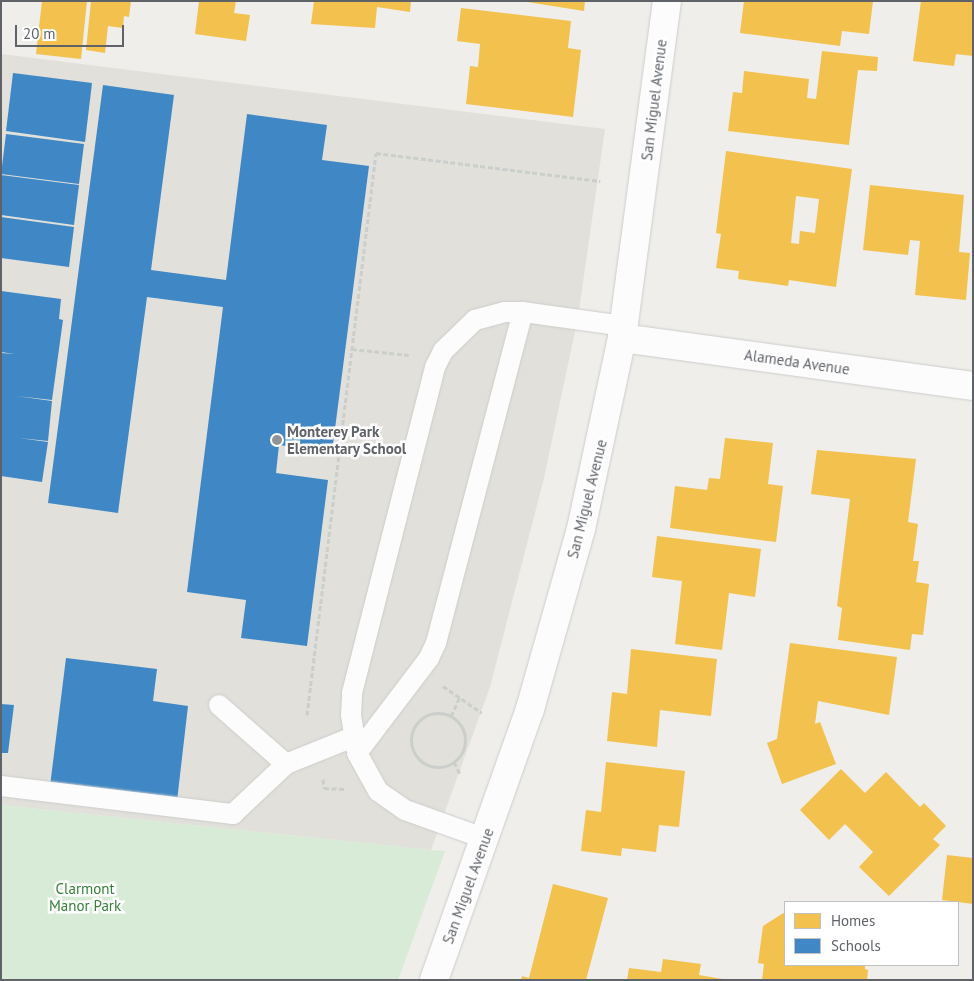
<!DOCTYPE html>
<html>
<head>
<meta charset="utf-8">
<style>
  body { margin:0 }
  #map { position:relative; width:974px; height:981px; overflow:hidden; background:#efeeea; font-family:"PT Sans",sans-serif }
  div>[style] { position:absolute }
  .education>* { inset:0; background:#e2e0da }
  .green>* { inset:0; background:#d8ebd6 }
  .homes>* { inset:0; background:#f2c14e }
  .schools>* { inset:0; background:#3f88c5 }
  .path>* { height:3px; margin-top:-1.5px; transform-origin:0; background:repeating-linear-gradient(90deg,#cacfcc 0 5px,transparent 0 7.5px) }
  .path>.ring { margin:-1.5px; padding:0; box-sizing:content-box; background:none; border:3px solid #cacfcc; border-radius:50% }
  .roads { filter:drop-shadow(0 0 1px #cbcccc) drop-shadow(0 0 1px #cbcccc) }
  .lane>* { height:20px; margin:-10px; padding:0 10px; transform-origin:10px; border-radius:10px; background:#fdfcfc }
  .street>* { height:28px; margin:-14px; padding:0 14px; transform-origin:14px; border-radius:14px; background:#fdfcfc }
  .secondary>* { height:28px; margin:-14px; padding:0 14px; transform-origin:14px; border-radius:14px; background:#fdfcfc }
  .dots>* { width:14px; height:14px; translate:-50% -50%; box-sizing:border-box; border:2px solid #fff; border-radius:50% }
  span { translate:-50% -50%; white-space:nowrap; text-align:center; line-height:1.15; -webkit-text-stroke:5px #fff; paint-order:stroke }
  .street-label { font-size:15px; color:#5f6368 }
  .poi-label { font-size:15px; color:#5f6368; font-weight:700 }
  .left { translate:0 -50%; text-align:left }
  .park-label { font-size:15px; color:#348238 }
  .frame { position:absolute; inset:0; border:2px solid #5f6368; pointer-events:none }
  .legend { position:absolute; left:784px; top:901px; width:175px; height:65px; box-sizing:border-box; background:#fff; border:1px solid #bfc1c3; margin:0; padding:6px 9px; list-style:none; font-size:15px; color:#5f6368 }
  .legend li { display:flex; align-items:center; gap:10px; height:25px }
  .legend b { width:25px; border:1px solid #bfc1c3 }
  .scale { position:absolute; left:15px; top:25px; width:109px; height:22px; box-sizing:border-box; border:2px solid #5f6368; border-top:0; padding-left:6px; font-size:15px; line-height:18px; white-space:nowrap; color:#5f6368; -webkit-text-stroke:4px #fff; paint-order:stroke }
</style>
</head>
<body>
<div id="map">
  <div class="education">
    <i style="clip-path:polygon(1px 54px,605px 129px,578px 317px,544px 478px,490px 687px,431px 850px,1px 805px)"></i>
  </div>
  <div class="green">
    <i style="clip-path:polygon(1px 805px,431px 850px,445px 851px,398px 980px,1px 980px)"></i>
  </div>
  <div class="homes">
    <i style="clip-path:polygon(42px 1px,87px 1px,81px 59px,36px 54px)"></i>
    <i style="clip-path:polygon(91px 1px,131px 1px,129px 17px,124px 16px,123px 28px,108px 26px,105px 53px,86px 50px)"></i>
    <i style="clip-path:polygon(199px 1px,236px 1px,234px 13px,250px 15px,246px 41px,195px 34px)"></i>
    <i style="clip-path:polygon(314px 1px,411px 1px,410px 12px,377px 7px,375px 28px,311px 24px)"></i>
    <i style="clip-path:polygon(521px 1px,585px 1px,584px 11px)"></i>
    <i style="clip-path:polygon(744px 1px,873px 1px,869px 34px,842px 31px,840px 46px,740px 33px)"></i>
    <i style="clip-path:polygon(921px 1px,973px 2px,973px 56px,956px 54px,954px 66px,913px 61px)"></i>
    <i style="clip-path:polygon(461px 8px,571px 21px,568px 48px,581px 50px,573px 117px,466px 104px,470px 66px,478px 67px,480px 44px,457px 41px)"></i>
    <i style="clip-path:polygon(822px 51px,878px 57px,877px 71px,858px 70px,849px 145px,728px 131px,733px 92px,742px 93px,744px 71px,809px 79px,807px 98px,816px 99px)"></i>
    <i style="clip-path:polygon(evenodd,726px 151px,852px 169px,836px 287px,789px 280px,788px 286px,738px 279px,739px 271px,716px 268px,721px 234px,716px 233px,726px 151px,796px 196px,819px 199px,815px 233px,800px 231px,799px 244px,791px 243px,796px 196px)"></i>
    <i style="clip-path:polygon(870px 185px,964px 195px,959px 252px,970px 253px,966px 300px,915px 295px,920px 241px,910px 240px,908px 255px,863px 250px)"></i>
    <i style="clip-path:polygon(725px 438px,773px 443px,768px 484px,783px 486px,776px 542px,670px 528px,675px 486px,707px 490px,709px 478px,720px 479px)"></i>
    <i style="clip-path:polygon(817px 450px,916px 459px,908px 522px,918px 524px,913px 561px,919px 561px,916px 582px,929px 584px,923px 635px,912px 634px,910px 650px,838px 640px,842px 608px,837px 606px,850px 499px,811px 494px)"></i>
    <i style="clip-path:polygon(657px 536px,761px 549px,755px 597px,729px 593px,722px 650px,675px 644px,682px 581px,652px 577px)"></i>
    <i style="clip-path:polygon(790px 643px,897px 657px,889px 715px,818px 701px,815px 724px,820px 722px,836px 764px,782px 784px,767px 743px,777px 739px)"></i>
    <i style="clip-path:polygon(631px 649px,717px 659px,711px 716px,660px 710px,657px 747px,607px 741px,612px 692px,627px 694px)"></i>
    <i style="clip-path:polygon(606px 762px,685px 771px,679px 827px,659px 825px,656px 852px,622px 848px,621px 856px,581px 851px,586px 810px,601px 812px)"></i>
    <i style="clip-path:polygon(841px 769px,865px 793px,886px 772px,920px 807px,924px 803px,946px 826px,933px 839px,940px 845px,889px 896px,859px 867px,873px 852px,845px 824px,829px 840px,800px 810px)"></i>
    <i style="clip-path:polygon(947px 855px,973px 858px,973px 904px,942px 900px)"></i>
    <i style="clip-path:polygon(553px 884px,608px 898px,586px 980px,521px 980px,522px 976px,529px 978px)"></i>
    <i style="clip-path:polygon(785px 912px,785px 965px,865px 965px,865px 969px,868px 970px,867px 980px,762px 980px,764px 964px,758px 963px,763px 926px)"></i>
    <i style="clip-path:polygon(663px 959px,701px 964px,699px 975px,728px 980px,627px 980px,629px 968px,661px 972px)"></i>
  </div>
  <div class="schools">
    <i style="clip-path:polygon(13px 73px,92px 83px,85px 142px,6px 131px)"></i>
    <i style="clip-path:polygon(103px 85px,174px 95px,151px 270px,226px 280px,247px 114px,327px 125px,322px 160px,369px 166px,332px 452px,279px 445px,276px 473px,328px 480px,307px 646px,241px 638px,246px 600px,187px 592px,223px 307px,147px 297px,118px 513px,48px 503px)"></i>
    <i style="clip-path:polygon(6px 134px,84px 144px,79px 184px,1px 174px)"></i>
    <i style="clip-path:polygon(1px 175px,79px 185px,74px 225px,1px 215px)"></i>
    <i style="clip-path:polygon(1px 217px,74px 227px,69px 267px,1px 258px)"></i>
    <i style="clip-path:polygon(1px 291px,61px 299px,59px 319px,63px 320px,52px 400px,16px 396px,52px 401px,48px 441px,19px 438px,48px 442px,42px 482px,1px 476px,1px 353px,15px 354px,1px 352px)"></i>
    <i style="clip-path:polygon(66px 658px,157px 669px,153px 701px,188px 706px,177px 801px,50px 786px)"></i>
    <i style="clip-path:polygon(1px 704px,14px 705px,8px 753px,1px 753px)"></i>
  </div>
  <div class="path">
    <i style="left:352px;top:349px;width:57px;rotate:6deg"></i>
    <i style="left:443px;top:686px;width:47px;rotate:34.7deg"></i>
    <i class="ring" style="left:411px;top:713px;width:51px;height:51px"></i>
    <i style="left:307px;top:715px;width:566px;rotate:-83deg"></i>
    <i style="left:376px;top:153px;width:226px;rotate:7.1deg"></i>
    <i style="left:451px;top:716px;width:21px;rotate:-65deg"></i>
    <i style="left:454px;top:762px;width:13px;rotate:63deg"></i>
    <i style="left:323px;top:779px;width:9px;rotate:84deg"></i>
    <i style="left:324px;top:788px;width:20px;rotate:3deg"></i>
  </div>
  <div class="roads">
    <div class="lane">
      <i style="left:219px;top:705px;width:89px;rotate:41.4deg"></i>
      <i style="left:357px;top:753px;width:119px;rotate:-52.8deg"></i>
      <i style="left:429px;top:658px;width:17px;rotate:-65deg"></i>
      <i style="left:436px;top:643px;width:342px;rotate:-75.3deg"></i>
      <i style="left:523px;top:312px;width:102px;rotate:7.9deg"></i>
      <i style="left:1px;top:786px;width:234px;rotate:6.9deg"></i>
      <i style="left:233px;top:814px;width:73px;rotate:-43.3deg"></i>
      <i style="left:286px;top:764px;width:72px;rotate:-21.9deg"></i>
      <i style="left:486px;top:839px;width:86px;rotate:-160.3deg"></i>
      <i style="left:405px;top:810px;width:33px;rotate:-145deg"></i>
      <i style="left:378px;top:791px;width:43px;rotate:-118.9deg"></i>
      <i style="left:357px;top:753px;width:38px;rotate:-99deg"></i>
      <i style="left:351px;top:715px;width:22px;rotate:-87deg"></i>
      <i style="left:352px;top:693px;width:336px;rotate:-75.7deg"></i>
      <i style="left:435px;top:367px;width:18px;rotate:-63deg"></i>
      <i style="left:443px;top:351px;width:45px;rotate:-44.1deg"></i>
      <i style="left:475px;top:320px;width:30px;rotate:-15deg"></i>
      <i style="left:504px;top:312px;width:19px"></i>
    </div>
    <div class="street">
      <i style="left:622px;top:338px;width:354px;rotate:7.8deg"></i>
    </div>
    <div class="secondary">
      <i style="left:434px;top:980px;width:288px;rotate:-70.5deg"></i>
      <i style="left:530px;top:709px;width:187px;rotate:-74.2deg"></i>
      <i style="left:581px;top:529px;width:195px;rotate:-77.9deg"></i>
      <i style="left:622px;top:338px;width:340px;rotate:-82.4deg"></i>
    </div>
  </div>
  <div class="dots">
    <i style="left:277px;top:440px;background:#919496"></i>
  </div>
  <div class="street-label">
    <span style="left:654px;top:100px;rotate:-83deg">San Miguel Avenue</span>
    <span style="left:797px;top:362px;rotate:8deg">Alameda Avenue</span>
    <span style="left:587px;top:499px;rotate:-76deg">San Miguel Avenue</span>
    <span style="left:468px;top:886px;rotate:-70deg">San Miguel Avenue</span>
  </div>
  <div class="poi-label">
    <span class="left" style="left:287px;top:440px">Monterey Park<br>Elementary School</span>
  </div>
  <div class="park-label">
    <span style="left:85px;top:897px">Clarmont<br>Manor Park</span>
  </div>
  <div class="frame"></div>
  <ul class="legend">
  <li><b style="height:14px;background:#f2c14e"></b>Homes</li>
  <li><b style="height:14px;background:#3f88c5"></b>Schools</li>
  </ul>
  <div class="scale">20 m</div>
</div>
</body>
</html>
